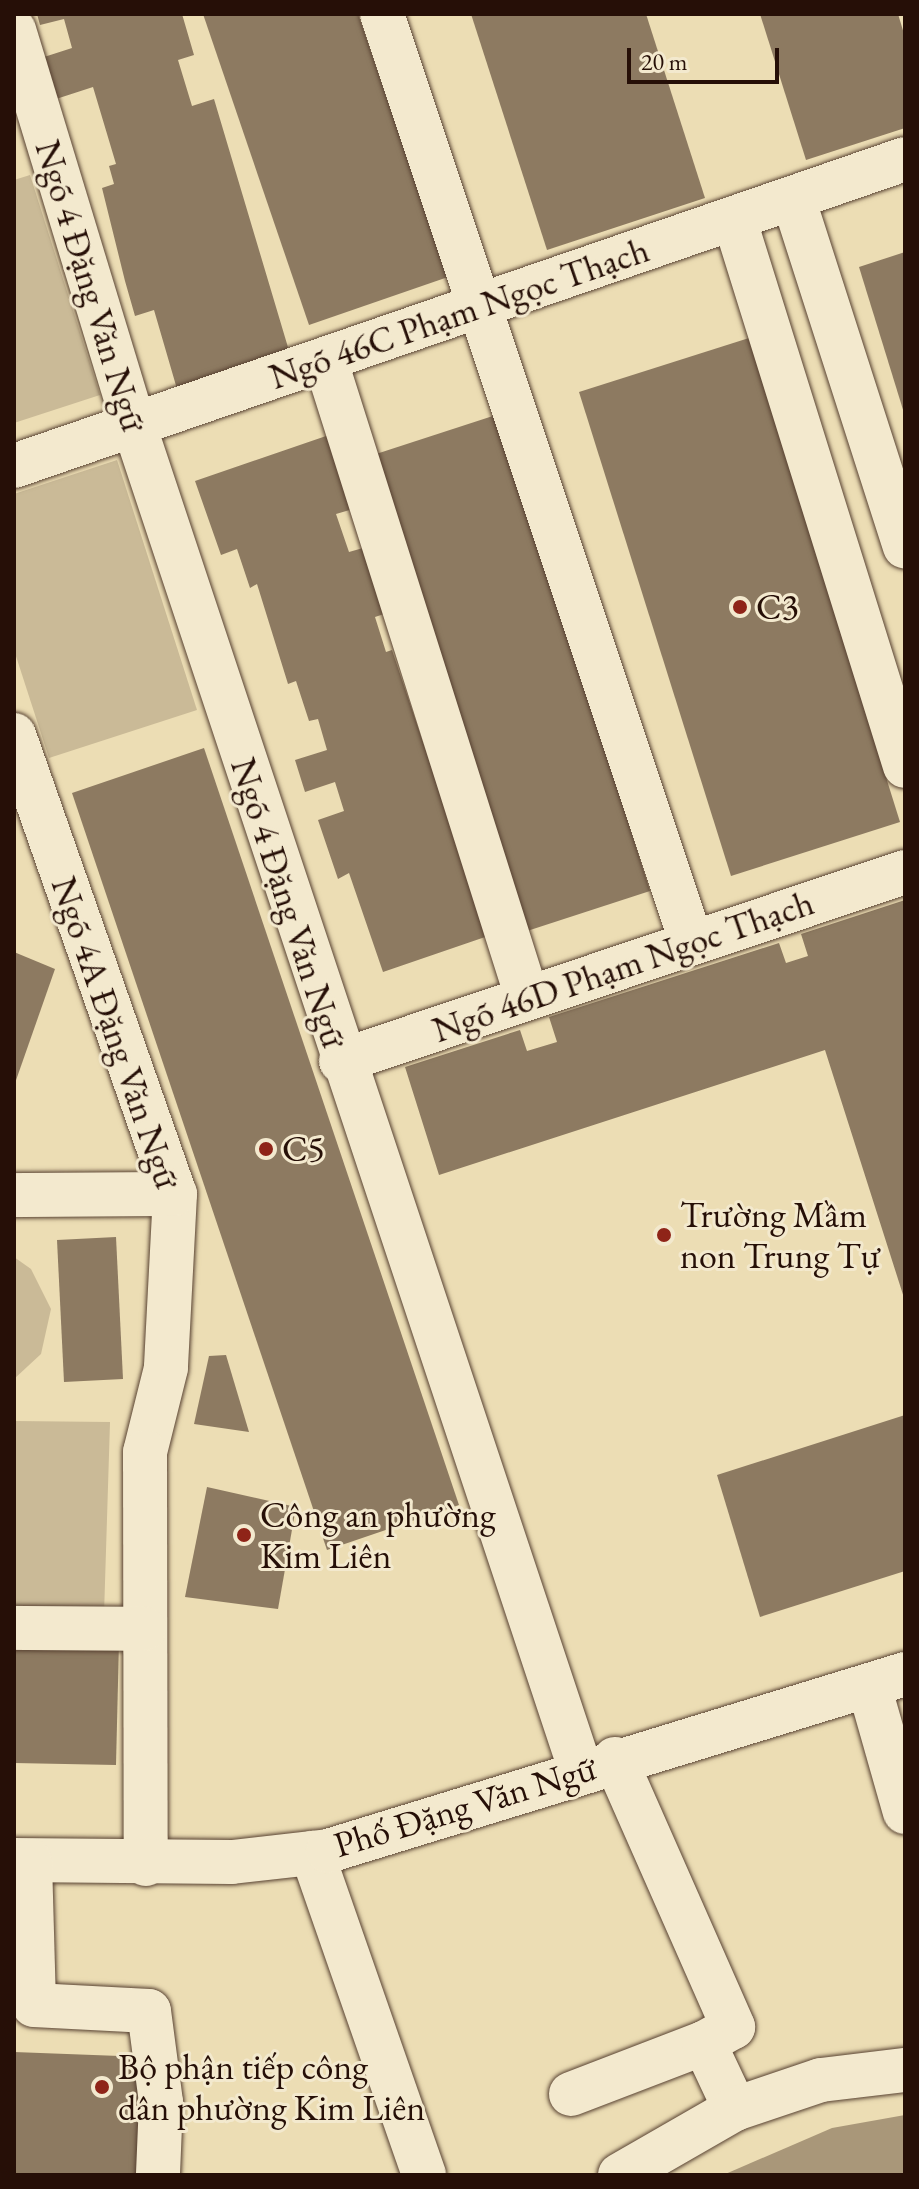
<!DOCTYPE html>
<html>
<head>
<meta charset="utf-8">
<style>
  body { margin:0 }
  #map { position:relative; width:919px; height:2189px; overflow:hidden; background:#ecddb4; font-family:"EB Garamond",serif }
  div>[style] { position:absolute }
  .green>* { inset:0; background:#caba97 }
  .water>* { inset:0; background:#a99779 }
  .building>* { inset:0; background:#8d7a61 }
  .roads { filter:drop-shadow(0 0 2px #584232) drop-shadow(0 0 2px #584232) }
  .minor>* { height:44px; margin:-22px; padding:0 22px; transform-origin:22px; border-radius:22px; background:#f3e9ce }
  .dots>* { width:22px; height:22px; translate:-50% -50%; box-sizing:border-box; border:4px solid #f3e9ce; border-radius:50% }
  span { translate:-50% -50%; white-space:nowrap; text-align:center; line-height:1.15; -webkit-text-stroke:6px #f3e9ce; paint-order:stroke }
  .street-label { font-size:36px; color:#260f07 }
  .poi-label { font-size:36px; color:#260f07 }
  .left { translate:0 -50%; text-align:left }
  .frame { position:absolute; inset:0; border:16px solid #260f07; pointer-events:none }
  .scale { position:absolute; left:627px; top:48px; width:152px; height:36px; box-sizing:border-box; border:4px solid #260f07; border-top:0; padding-left:10px; font-size:24px; line-height:28px; white-space:nowrap; color:#260f07; -webkit-text-stroke:6px #f3e9ce; paint-order:stroke }
</style>
</head>
<body>
<div id="map">
  <div class="green">
    <i style="clip-path:polygon(30px 175px,100px 395px,14px 423px,14px 180px)"></i>
    <i style="clip-path:polygon(117px 460px,197px 710px,49px 758px,14px 650px,14px 494px)"></i>
    <i style="clip-path:polygon(14px 1257px,31px 1269px,51px 1309px,41px 1354px,14px 1379px)"></i>
    <i style="clip-path:polygon(14px 1421px,110px 1422px,104px 1614px,14px 1613px)"></i>
  </div>
  <div class="water">
    <i style="clip-path:polygon(905px 2115px,905px 2175px,723px 2175px,832px 2128px)"></i>
  </div>
  <div class="building">
    <i style="clip-path:polygon(37px 14px,182px 14px,194px 55px,178px 60px,192px 106px,214px 99px,290px 354px,177px 389px,154px 310px,135px 316px,125px 281px,102px 188px,114px 184px,109px 166px,116px 164px,93px 87px,53px 100px,41px 58px,72px 48px,64px 19px,40px 25px)"></i>
    <i style="clip-path:polygon(203px 14px,358px 14px,448px 277px,309px 325px)"></i>
    <i style="clip-path:polygon(471px 14px,646px 14px,705px 198px,547px 250px)"></i>
    <i style="clip-path:polygon(760px 14px,898px 14px,905px 37px,905px 128px,806px 160px)"></i>
    <i style="clip-path:polygon(905px 252px,905px 413px,904px 413px,859px 267px)"></i>
    <i style="clip-path:polygon(749px 338px,900px 822px,731px 876px,579px 392px)"></i>
    <i style="clip-path:polygon(499px 414px,650px 891px,524px 932px,373px 455px)"></i>
    <i style="clip-path:polygon(329px 435px,353px 509px,336px 514px,349px 552px,363px 548px,384px 614px,375px 617px,386px 652px,392px 650px,488px 936px,383px 972px,349px 873px,338px 879px,318px 820px,344px 811px,335px 782px,305px 792px,295px 760px,327px 750px,318px 719px,309px 721px,296px 681px,288px 684px,257px 584px,250px 588px,237px 549px,221px 555px,195px 481px)"></i>
    <i style="clip-path:polygon(204px 748px,459px 1505px,327px 1550px,72px 793px)"></i>
    <i style="clip-path:polygon(905px 900px,905px 1301px,825px 1050px,439px 1175px,405px 1067px,520px 1030px,527px 1051px,557px 1042px,549px 1017px,779px 943px,786px 963px,808px 956px,801px 934px)"></i>
    <i style="clip-path:polygon(14px 952px,55px 969px,14px 1086px)"></i>
    <i style="clip-path:polygon(116px 1237px,123px 1379px,64px 1382px,57px 1240px)"></i>
    <i style="clip-path:polygon(226px 1355px,249px 1432px,194px 1424px,209px 1356px)"></i>
    <i style="clip-path:polygon(905px 1415px,905px 1571px,760px 1617px,717px 1475px)"></i>
    <i style="clip-path:polygon(207px 1487px,296px 1507px,278px 1609px,185px 1597px)"></i>
    <i style="clip-path:polygon(14px 1639px,119px 1641px,116px 1765px,14px 1763px)"></i>
    <i style="clip-path:polygon(14px 2052px,146px 2057px,140px 2175px,14px 2175px)"></i>
  </div>
  <div class="roads">
    <div class="minor">
      <i style="left:382px;top:14px;width:977px;rotate:71.57deg"></i>
      <i style="left:14px;top:30px;width:413px;rotate:73.1deg"></i>
      <i style="left:134px;top:425px;width:1418px;rotate:71.63deg"></i>
      <i style="left:793px;top:198px;width:366px;rotate:72.2deg"></i>
      <i style="left:734px;top:218px;width:574px;rotate:72.67deg"></i>
      <i style="left:325px;top:359px;width:669px;rotate:72.43deg"></i>
      <i style="left:14px;top:466px;width:942px;rotate:-19.01deg"></i>
      <i style="left:14px;top:735px;width:486px;rotate:70.7deg"></i>
      <i style="left:175px;top:1194px;width:174px;rotate:93deg"></i>
      <i style="left:166px;top:1368px;width:87px;rotate:104deg"></i>
      <i style="left:145px;top:1452px;width:412px;rotate:89.9deg"></i>
      <i style="left:341px;top:1061px;width:595px;rotate:-18.53deg"></i>
      <i style="left:14px;top:1195px;width:161px;rotate:-0.4deg"></i>
      <i style="left:14px;top:1628px;width:130px;rotate:0.4deg"></i>
      <i style="left:869px;top:1686px;width:131px;rotate:74.1deg"></i>
      <i style="left:615px;top:1759px;width:293px;rotate:66.2deg"></i>
      <i style="left:733px;top:2027px;width:33px;rotate:151deg"></i>
      <i style="left:312px;top:1853px;width:341px;rotate:70.8deg"></i>
      <i style="left:14px;top:1860px;width:218px;rotate:0.5deg"></i>
      <i style="left:232px;top:1862px;width:97px;rotate:-6.5deg"></i>
      <i style="left:328px;top:1851px;width:604px;rotate:-17.05deg"></i>
      <i style="left:30px;top:1861px;width:144px;rotate:88.4deg"></i>
      <i style="left:34px;top:2005px;width:115px;rotate:3deg"></i>
      <i style="left:149px;top:2011px;width:92px;rotate:82.5deg"></i>
      <i style="left:161px;top:2102px;width:73px;rotate:92.4deg"></i>
      <i style="left:571px;top:2094px;width:142px;rotate:-21deg"></i>
      <i style="left:704px;top:2043px;width:73px;rotate:64.8deg"></i>
      <i style="left:620px;top:2175px;width:133px;rotate:-29.9deg"></i>
      <i style="left:735px;top:2109px;width:91px;rotate:-18.6deg"></i>
      <i style="left:821px;top:2080px;width:85px;rotate:-6.8deg"></i>
    </div>
  </div>
  <div class="dots">
    <i style="left:740px;top:607px;background:#8f2418"></i>
    <i style="left:266px;top:1149px;background:#8f2418"></i>
    <i style="left:664px;top:1235px;background:#8f2418"></i>
    <i style="left:244px;top:1535px;background:#8f2418"></i>
    <i style="left:102px;top:2087px;background:#8f2418"></i>
  </div>
  <div class="street-label">
    <span style="left:91px;top:286px;rotate:73deg">Ngõ 4 Đặng Văn Ngữ</span>
    <span style="left:459px;top:313px;rotate:-19deg">Ngõ 46C Phạm Ngọc Thạch</span>
    <span style="left:289px;top:903px;rotate:72deg">Ngõ 4 Đặng Văn Ngữ</span>
    <span style="left:623px;top:966px;rotate:-19deg">Ngõ 46D Phạm Ngọc Thạch</span>
    <span style="left:116px;top:1033px;rotate:71deg">Ngõ 4A Đặng Văn Ngữ</span>
    <span style="left:465px;top:1806px;rotate:-17deg">Phố Đặng Văn Ngữ</span>
  </div>
  <div class="poi-label">
    <span class="left" style="left:756px;top:607px">C3</span>
    <span class="left" style="left:282px;top:1149px">C5</span>
    <span class="left" style="left:680px;top:1235px">Trường Mầm<br>non Trung Tự</span>
    <span class="left" style="left:260px;top:1535px">Công an phường<br>Kim Liên</span>
    <span class="left" style="left:118px;top:2087px">Bộ phận tiếp công<br>dân phường Kim Liên</span>
  </div>
  <div class="frame"></div>
  <div class="scale">20 m</div>
</div>
</body>
</html>
